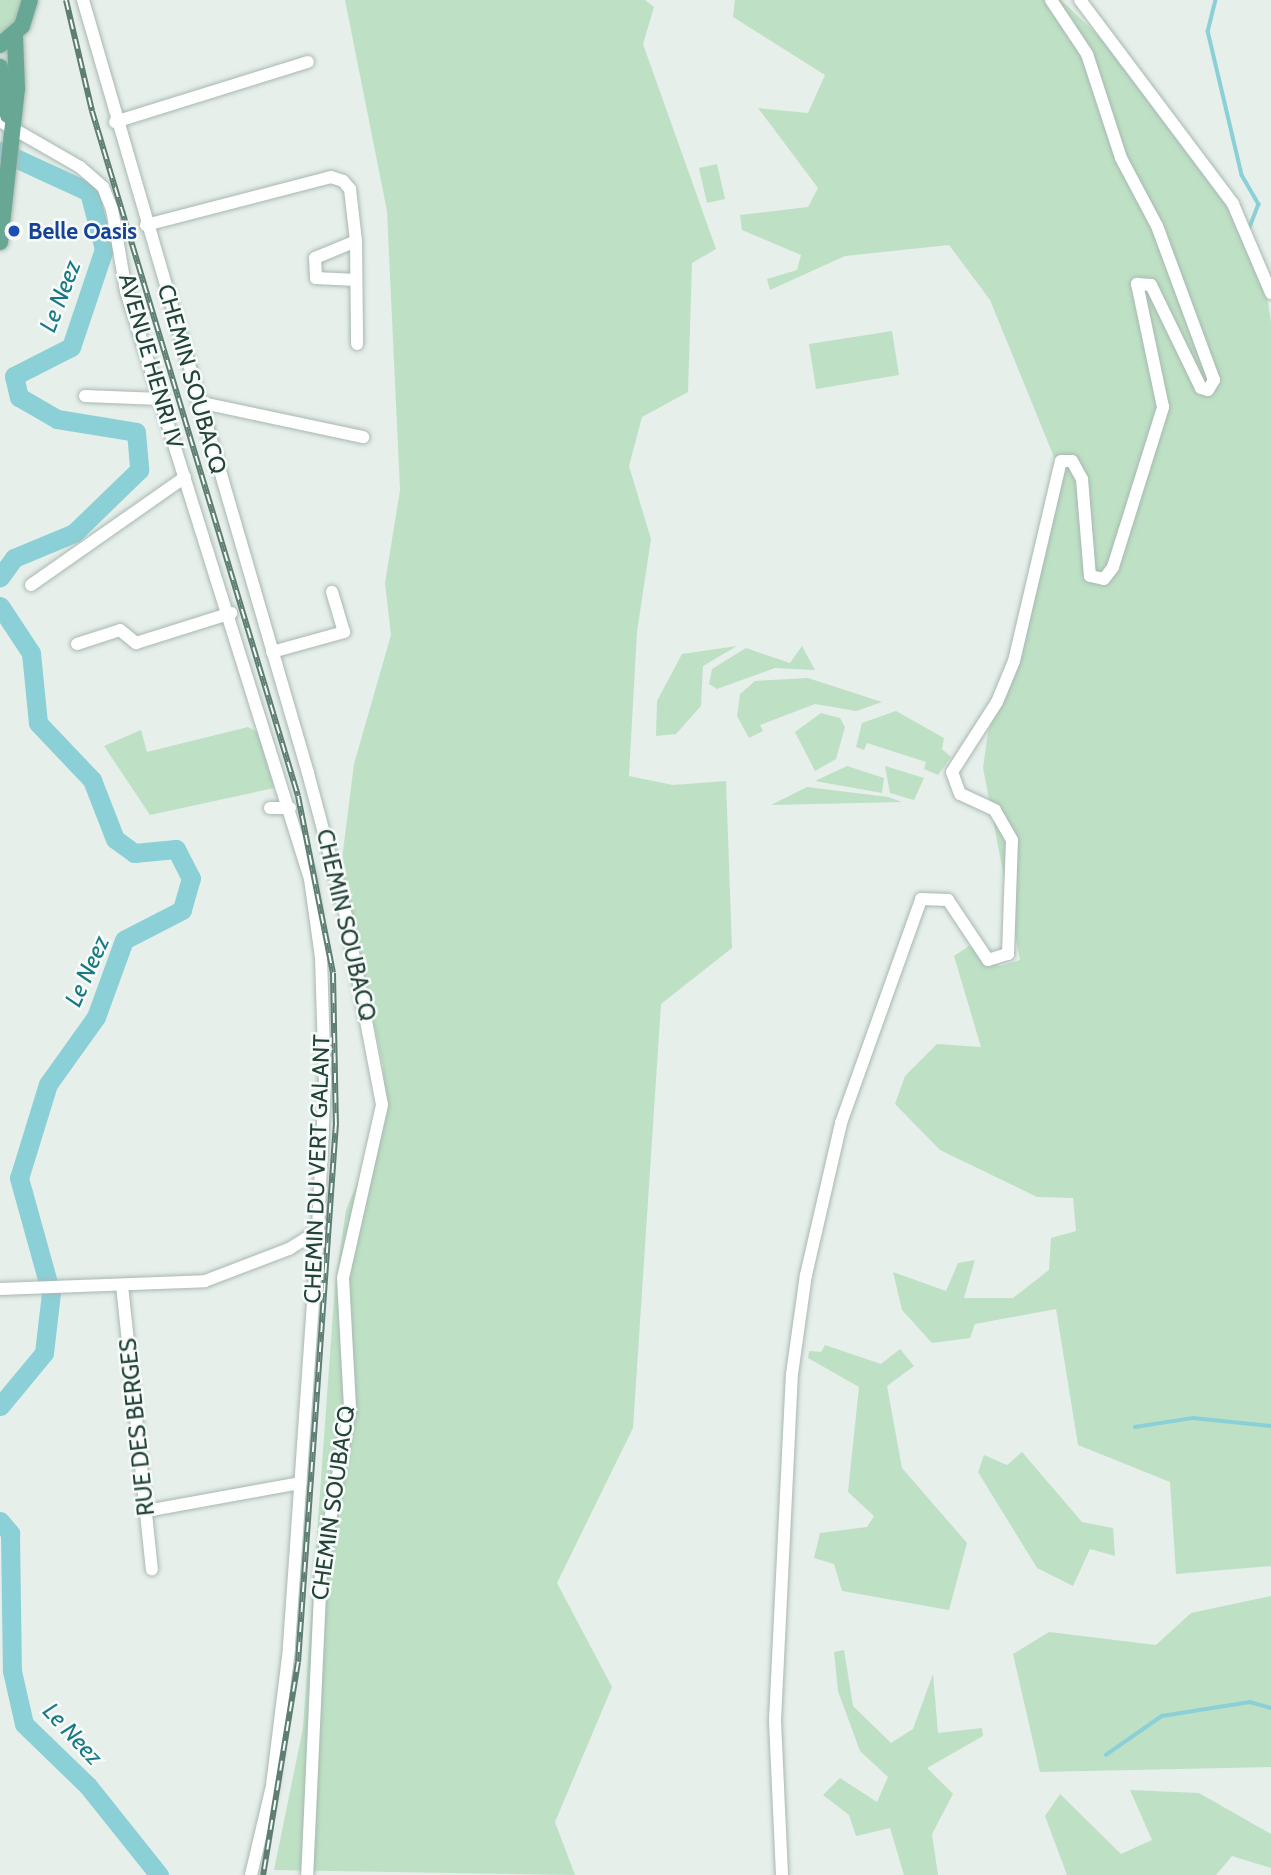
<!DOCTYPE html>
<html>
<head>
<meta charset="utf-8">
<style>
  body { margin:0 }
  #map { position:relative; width:1271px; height:1875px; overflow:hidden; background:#e6efea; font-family:Cabin,sans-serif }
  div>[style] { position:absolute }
  .green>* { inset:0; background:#bee1c5 }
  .stream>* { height:3.5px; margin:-1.75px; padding:0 1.75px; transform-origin:1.75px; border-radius:1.75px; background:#8bd0d7 }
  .river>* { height:19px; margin:-9.5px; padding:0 9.5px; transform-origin:9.5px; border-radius:9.5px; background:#8bd0d7 }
  .roads { filter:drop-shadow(0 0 2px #a8b8b1) drop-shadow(0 0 2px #a8b8b1) }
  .minor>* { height:12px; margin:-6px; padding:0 6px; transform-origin:6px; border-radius:6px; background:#fff }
  .major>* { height:16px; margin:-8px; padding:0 8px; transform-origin:8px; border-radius:8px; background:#67a793 }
  .rail>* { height:6px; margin-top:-3px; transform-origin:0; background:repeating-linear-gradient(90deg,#f7fbf9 0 10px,#5e7e73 0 20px); box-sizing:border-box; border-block:2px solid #5e7e73 }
  .dots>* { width:19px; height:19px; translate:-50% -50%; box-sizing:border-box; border:4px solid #f7fbf9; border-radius:50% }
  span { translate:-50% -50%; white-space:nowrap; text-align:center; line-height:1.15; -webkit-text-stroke:5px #f7fbf9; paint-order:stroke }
  .transit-label { font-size:23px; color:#164399; font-weight:700 }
  .left { translate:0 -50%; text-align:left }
  .street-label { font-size:23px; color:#234338 }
  .water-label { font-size:24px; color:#187984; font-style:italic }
</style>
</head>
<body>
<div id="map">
  <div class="green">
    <i style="clip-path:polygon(0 0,23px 0,14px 25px,0 36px)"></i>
    <i style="clip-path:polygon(345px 0,645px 0,654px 7px,643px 44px,716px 249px,692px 263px,688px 392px,642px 417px,629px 466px,651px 539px,637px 632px,629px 776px,673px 785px,726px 781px,732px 948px,661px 1004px,633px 1428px,557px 1583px,612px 1687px,555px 1822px,575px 1875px,274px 1870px,303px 1728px,335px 1285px,346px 1210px,386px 1114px,383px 1066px,341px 867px,354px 764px,391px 635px,385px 583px,400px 490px,387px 211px)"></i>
    <i style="clip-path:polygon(735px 0,1061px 0,1126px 62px,1232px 207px,1264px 276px,1271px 322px,1271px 1566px,1176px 1574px,1170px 1482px,1078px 1445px,1056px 1309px,975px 1324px,970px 1338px,932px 1343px,902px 1310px,893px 1272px,946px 1291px,958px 1263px,975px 1260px,964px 1298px,1013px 1298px,1049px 1270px,1051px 1238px,1076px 1231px,1073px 1198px,1037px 1197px,940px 1150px,895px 1104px,905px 1076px,937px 1044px,981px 1047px,954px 956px,969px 946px,1000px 966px,1020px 960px,983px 768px,988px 732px,1024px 644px,1056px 462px,990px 300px,949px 245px,845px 256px,770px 290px,767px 279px,797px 270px,801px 255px,742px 230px,740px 215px,808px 207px,818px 188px,758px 108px,808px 113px,825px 75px,733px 17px)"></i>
    <i style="clip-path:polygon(717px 164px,725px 199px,707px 203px,699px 168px)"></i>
    <i style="clip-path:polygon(892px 331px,899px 375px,816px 389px,809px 344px)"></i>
    <i style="clip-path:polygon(737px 646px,703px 666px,701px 706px,676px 734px,656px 736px,657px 701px,682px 654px)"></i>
    <i style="clip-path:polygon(802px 646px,815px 670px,775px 668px,717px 689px,709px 684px,712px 669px,746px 648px,790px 663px)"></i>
    <i style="clip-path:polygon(808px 678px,882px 702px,856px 711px,815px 704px,760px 725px,763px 731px,749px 738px,737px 716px,740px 694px,755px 681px)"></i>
    <i style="clip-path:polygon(896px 711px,944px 738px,942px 749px,951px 757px,938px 775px,924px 769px,926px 762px,867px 743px,864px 750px,856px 747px,862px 723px)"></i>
    <i style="clip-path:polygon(821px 713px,840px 718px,845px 727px,836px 759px,815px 771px,795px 732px)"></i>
    <i style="clip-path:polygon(248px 727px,259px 733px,274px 788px,150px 815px,104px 746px,141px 730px,147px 752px)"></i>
    <i style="clip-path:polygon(847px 766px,884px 778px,882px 793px,815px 781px)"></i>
    <i style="clip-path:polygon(885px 766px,924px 778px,914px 800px,890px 793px)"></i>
    <i style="clip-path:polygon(807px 787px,888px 797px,902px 802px,771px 805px)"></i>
    <i style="clip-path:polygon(825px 1345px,881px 1364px,900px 1349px,914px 1366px,887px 1386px,902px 1468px,967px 1543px,949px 1610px,842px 1591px,834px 1564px,814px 1558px,820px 1533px,867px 1527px,874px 1516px,848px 1492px,859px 1387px,808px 1358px,809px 1351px,821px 1352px)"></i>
    <i style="clip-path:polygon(1022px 1452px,1082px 1522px,1113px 1528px,1115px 1556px,1090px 1549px,1073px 1586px,1037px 1568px,978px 1472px,984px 1455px,1007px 1465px)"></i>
    <i style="clip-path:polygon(1271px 1596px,1271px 1767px,1040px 1772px,1013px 1654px,1049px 1632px,1156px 1645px,1191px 1613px)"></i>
    <i style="clip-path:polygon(844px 1650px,853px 1706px,891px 1743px,913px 1729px,933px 1674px,938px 1733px,982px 1728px,983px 1736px,927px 1768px,953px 1794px,932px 1834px,938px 1875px,904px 1875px,890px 1828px,856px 1836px,849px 1815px,823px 1795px,840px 1778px,877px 1802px,888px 1777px,860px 1751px,838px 1691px,834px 1652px)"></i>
    <i style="clip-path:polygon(1130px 1790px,1199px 1793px,1271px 1834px,1271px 1868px,1232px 1856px,1216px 1875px,1067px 1875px,1045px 1816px,1060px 1794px,1121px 1854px,1152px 1840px)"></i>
  </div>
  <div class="stream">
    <i style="left:1216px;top:0;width:32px;rotate:104deg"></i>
    <i style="left:1208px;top:31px;width:148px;rotate:76.7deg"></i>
    <i style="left:1242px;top:175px;width:34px;rotate:60deg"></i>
    <i style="left:1259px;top:204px;width:30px;rotate:111deg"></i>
    <i style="left:1135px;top:1427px;width:59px;rotate:-8.8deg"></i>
    <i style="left:1193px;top:1418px;width:78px;rotate:5.9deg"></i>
    <i style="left:1106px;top:1755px;width:68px;rotate:-34.9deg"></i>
    <i style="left:1162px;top:1716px;width:89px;rotate:-9deg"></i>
    <i style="left:1250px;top:1702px;width:22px;rotate:16deg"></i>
  </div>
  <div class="river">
    <i style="left:0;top:151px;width:98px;rotate:24.7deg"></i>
    <i style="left:89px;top:192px;width:59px;rotate:75.3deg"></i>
    <i style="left:104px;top:249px;width:103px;rotate:108.6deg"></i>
    <i style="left:71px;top:347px;width:64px;rotate:153deg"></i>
    <i style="left:14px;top:376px;width:22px;rotate:77deg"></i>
    <i style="left:19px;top:397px;width:44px;rotate:30.1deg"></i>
    <i style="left:57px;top:419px;width:80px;rotate:9.3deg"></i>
    <i style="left:136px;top:432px;width:38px;rotate:85deg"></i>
    <i style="left:139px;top:470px;width:91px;rotate:135.9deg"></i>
    <i style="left:74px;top:533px;width:65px;rotate:157.4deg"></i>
    <i style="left:14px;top:558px;width:24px;rotate:126deg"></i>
    <i style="left:0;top:606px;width:56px;rotate:56.6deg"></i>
    <i style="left:31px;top:653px;width:70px;rotate:84.3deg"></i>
    <i style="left:38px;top:723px;width:79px;rotate:46.5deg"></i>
    <i style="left:92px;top:780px;width:63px;rotate:68.7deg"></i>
    <i style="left:115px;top:839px;width:24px;rotate:36deg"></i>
    <i style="left:134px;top:853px;width:42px;rotate:-5.4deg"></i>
    <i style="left:176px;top:849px;width:33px;rotate:63deg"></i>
    <i style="left:191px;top:878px;width:33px;rotate:106deg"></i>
    <i style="left:182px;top:910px;width:65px;rotate:152.7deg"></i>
    <i style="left:124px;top:940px;width:82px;rotate:110deg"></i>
    <i style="left:96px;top:1017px;width:82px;rotate:125.6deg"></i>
    <i style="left:48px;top:1084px;width:98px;rotate:107.1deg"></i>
    <i style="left:19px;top:1178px;width:119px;rotate:74.5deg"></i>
    <i style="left:51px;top:1293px;width:60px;rotate:96.7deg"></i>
    <i style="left:44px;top:1353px;width:69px;rotate:129.7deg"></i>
    <i style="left:0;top:1521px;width:16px;rotate:50deg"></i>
    <i style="left:10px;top:1533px;width:138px;rotate:89.2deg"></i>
    <i style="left:12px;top:1671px;width:54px;rotate:77.2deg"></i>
    <i style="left:24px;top:1724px;width:89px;rotate:44.1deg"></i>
    <i style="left:88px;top:1786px;width:114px;rotate:51.4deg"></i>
  </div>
  <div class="roads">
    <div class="minor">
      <i style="left:83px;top:0;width:805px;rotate:73.77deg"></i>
      <i style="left:308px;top:773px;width:148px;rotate:75.1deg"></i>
      <i style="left:346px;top:916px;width:192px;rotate:79.2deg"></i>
      <i style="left:382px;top:1105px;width:177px;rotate:102.7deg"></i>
      <i style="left:343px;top:1278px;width:130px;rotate:86.9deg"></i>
      <i style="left:350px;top:1408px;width:166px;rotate:100.1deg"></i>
      <i style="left:321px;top:1571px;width:304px;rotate:92.6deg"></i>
      <i style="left:1080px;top:0;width:255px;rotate:53.1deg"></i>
      <i style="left:1233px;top:204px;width:97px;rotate:66.9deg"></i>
      <i style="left:0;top:121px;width:92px;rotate:29.9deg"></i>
      <i style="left:80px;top:167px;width:30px;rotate:41deg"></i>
      <i style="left:103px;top:187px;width:24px;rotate:68deg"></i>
      <i style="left:112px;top:209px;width:83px;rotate:80.3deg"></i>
      <i style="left:126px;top:291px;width:616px;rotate:72.62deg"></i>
      <i style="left:310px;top:879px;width:79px;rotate:82deg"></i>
      <i style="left:321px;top:957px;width:124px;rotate:88.2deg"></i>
      <i style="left:325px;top:1081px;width:150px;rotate:92.7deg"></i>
      <i style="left:318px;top:1231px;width:419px;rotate:94deg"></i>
      <i style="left:289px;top:1649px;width:138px;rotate:97.1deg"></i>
      <i style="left:272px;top:1786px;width:91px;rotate:103.3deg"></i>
      <i style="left:115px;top:122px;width:202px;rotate:-17.3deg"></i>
      <i style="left:146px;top:225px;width:191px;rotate:-14.5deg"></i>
      <i style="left:331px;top:177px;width:13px;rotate:18deg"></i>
      <i style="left:343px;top:181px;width:11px;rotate:49deg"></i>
      <i style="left:350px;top:189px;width:52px;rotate:83.4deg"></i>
      <i style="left:356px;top:241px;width:103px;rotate:89.4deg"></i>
      <i style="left:356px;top:241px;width:44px;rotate:157.5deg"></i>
      <i style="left:315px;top:258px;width:20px;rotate:87deg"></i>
      <i style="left:316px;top:278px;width:40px;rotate:2.9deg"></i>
      <i style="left:85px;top:396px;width:75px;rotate:2.3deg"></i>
      <i style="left:198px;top:402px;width:169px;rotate:12deg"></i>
      <i style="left:31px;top:585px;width:188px;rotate:-35deg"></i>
      <i style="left:77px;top:644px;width:45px;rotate:-18deg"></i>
      <i style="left:120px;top:630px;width:21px;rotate:39deg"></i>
      <i style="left:136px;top:643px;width:100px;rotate:-17.5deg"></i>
      <i style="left:272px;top:652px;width:75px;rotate:-15.5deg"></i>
      <i style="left:344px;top:632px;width:42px;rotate:-106.7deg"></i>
      <i style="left:270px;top:808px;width:20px"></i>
      <i style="left:122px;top:1285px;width:286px;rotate:84deg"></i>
      <i style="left:0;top:1289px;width:205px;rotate:-2.2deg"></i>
      <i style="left:205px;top:1281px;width:90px;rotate:-20.9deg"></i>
      <i style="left:289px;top:1249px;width:34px;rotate:-32deg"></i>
      <i style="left:146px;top:1511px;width:157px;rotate:-10.3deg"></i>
      <i style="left:782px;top:1875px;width:155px;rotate:-92.6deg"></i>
      <i style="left:775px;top:1720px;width:346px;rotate:-87.2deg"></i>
      <i style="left:792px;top:1374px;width:100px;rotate:-82deg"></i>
      <i style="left:806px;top:1275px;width:156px;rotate:-77deg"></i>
      <i style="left:841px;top:1123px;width:238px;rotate:-70.3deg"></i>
      <i style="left:921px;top:899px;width:27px;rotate:2deg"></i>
      <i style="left:948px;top:900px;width:72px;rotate:56.3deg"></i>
      <i style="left:988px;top:960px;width:21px;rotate:-17deg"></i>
      <i style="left:1008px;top:954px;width:114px;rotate:-88deg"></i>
      <i style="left:1012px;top:840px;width:34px;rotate:-120deg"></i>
      <i style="left:995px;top:810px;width:38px;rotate:-155deg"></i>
      <i style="left:960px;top:794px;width:23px;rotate:-110deg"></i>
      <i style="left:952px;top:772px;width:83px;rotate:-57.3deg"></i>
      <i style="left:997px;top:702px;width:44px;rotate:-67.5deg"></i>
      <i style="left:1014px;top:661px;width:205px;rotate:-76.8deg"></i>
      <i style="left:1061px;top:461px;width:11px"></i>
      <i style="left:1072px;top:461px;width:21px;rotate:61deg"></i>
      <i style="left:1082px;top:479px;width:97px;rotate:85.3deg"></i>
      <i style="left:1090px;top:576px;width:14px;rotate:12deg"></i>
      <i style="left:1104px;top:579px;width:15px;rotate:-53deg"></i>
      <i style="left:1113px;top:567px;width:168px;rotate:-72.6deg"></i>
      <i style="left:1163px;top:407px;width:126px;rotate:-101.9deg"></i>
      <i style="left:1137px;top:284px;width:14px;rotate:4deg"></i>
      <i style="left:1151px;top:285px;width:114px;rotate:64.1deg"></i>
      <i style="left:1201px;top:388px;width:7px;rotate:16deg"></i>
      <i style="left:1208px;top:390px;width:12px;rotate:-59deg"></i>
      <i style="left:1214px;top:380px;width:164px;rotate:-110.3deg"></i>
      <i style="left:1157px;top:226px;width:77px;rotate:-117.9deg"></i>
      <i style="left:1121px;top:158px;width:109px;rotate:-108.1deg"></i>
      <i style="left:1087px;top:54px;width:65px;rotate:-123.7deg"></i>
    </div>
    <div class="major">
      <i style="left:0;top:45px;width:29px;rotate:-41deg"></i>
      <i style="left:22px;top:26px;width:27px;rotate:-73deg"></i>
      <i style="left:0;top:67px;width:49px;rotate:80.5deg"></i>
      <i style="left:0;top:242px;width:154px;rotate:-83.7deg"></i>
      <i style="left:17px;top:89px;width:53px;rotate:-92.2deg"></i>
    </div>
  </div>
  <div class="rail">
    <i style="left:66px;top:0;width:114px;rotate:76.8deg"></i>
    <i style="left:92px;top:111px;width:715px;rotate:73.26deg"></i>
    <i style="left:298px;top:796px;width:180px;rotate:78.8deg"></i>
    <i style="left:333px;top:973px;width:150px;rotate:88.9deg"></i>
    <i style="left:336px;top:1123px;width:540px;rotate:94.03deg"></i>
    <i style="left:298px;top:1662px;width:216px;rotate:99.3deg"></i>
  </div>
  <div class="dots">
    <i style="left:14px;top:231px;background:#1a4fb4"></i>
  </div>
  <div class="transit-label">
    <span class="left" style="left:28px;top:231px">Belle Oasis</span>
  </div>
  <div class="street-label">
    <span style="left:151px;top:361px;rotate:74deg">AVENUE HENRI IV</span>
    <span style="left:192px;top:379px;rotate:74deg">CHEMIN SOUBACQ</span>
    <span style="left:346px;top:925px;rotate:77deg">CHEMIN SOUBACQ</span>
    <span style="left:317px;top:1169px;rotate:-88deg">CHEMIN DU VERT GALANT</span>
    <span style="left:137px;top:1427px;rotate:-96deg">RUE DES BERGES</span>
    <span style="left:333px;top:1503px;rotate:-82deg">CHEMIN SOUBACQ</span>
  </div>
  <div class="water-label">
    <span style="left:60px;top:296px;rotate:-69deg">Le Neez</span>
    <span style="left:87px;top:971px;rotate:-66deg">Le Neez</span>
    <span style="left:73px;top:1734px;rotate:47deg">Le Neez</span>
  </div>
</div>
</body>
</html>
